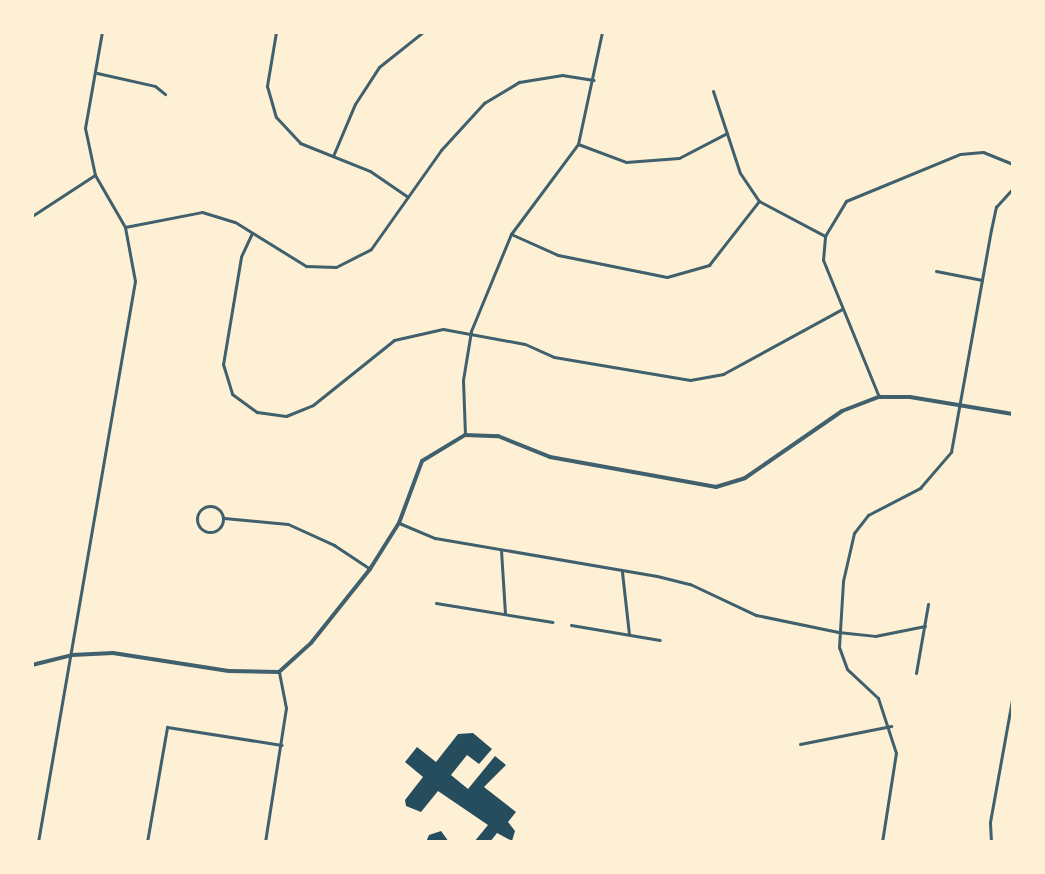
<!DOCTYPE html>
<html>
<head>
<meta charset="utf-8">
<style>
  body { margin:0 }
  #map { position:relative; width:1045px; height:874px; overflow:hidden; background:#fdf0d5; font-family:Karla,sans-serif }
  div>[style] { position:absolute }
  .building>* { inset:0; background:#264d5e }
  .minor>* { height:3px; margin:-1.5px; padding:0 1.5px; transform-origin:1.5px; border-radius:1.5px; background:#3f606c }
  .minor>.ring { margin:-1.5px; padding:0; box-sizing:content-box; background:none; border:3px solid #3f606c; border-radius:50% }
  .tertiary>* { height:4px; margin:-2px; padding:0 2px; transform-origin:2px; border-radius:2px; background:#3f606c }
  span { translate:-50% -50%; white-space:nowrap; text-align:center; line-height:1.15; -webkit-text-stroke:6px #fdf0d5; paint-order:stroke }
  .frame { position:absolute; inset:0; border:34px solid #fdf0d5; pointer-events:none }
</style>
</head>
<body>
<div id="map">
  <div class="building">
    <i style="clip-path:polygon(473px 733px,492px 749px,479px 764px,467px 755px,451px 775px,468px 789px,495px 756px,506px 765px,484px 787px,516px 812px,508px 822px,515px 831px,512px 841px,497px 833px,490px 842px,474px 842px,488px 825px,438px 791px,421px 812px,406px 806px,405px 800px,423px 777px,405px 762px,417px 747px,436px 762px,458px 734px)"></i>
    <i style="clip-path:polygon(441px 831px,449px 842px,426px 842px,429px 835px)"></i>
  </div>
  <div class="minor">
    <i style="left:276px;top:32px;width:55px;rotate:99.5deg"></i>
    <i style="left:267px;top:86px;width:32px;rotate:74deg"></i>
    <i style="left:276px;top:117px;width:35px;rotate:47deg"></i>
    <i style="left:300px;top:143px;width:75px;rotate:21.8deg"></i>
    <i style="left:370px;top:171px;width:46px;rotate:34.4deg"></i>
    <i style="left:97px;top:73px;width:59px;rotate:12.6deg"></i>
    <i style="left:155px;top:86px;width:13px;rotate:39deg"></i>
    <i style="left:713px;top:91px;width:86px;rotate:71.8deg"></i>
    <i style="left:740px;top:173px;width:34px;rotate:56deg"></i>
    <i style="left:759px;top:201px;width:75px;rotate:27.9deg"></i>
    <i style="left:578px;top:144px;width:51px;rotate:20.6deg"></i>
    <i style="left:626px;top:162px;width:53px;rotate:-4.3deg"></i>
    <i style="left:679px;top:158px;width:54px;rotate:-27.5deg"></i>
    <i style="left:333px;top:156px;width:56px;rotate:-67.1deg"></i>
    <i style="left:355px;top:104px;width:44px;rotate:-57deg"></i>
    <i style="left:379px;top:67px;width:56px;rotate:-38.5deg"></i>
    <i style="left:32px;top:216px;width:75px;rotate:-33.1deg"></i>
    <i style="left:125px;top:227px;width:78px;rotate:-11deg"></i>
    <i style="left:202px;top:212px;width:34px;rotate:17deg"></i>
    <i style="left:235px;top:222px;width:84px;rotate:31.8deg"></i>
    <i style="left:306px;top:266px;width:30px;rotate:2deg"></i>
    <i style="left:336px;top:267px;width:39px;rotate:-27deg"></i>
    <i style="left:371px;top:249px;width:121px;rotate:-54.7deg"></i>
    <i style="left:441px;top:150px;width:64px;rotate:-47.5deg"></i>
    <i style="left:484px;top:103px;width:41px;rotate:-31deg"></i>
    <i style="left:519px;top:82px;width:44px;rotate:-9.2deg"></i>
    <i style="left:562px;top:75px;width:32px;rotate:9deg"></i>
    <i style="left:252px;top:233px;width:26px;rotate:115deg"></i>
    <i style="left:241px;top:257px;width:109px;rotate:99.5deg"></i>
    <i style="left:223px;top:364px;width:31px;rotate:73deg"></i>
    <i style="left:232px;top:394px;width:31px;rotate:36deg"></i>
    <i style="left:257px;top:412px;width:29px;rotate:8deg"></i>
    <i style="left:286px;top:416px;width:29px;rotate:-22deg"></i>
    <i style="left:313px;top:405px;width:104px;rotate:-38.7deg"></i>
    <i style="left:394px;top:340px;width:50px;rotate:-12.7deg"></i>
    <i style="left:443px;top:329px;width:83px;rotate:10.4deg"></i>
    <i style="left:525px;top:344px;width:32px;rotate:24deg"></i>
    <i style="left:554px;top:357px;width:138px;rotate:9.6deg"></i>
    <i style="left:690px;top:380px;width:34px;rotate:-10deg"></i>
    <i style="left:723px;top:374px;width:136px;rotate:-28.6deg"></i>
    <i style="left:511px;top:234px;width:51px;rotate:24.1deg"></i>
    <i style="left:558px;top:255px;width:111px;rotate:11.4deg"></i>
    <i style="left:667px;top:277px;width:44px;rotate:-15.9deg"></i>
    <i style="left:709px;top:265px;width:81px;rotate:-52deg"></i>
    <i style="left:936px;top:271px;width:47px;rotate:11.1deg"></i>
    <i style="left:879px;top:397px;width:148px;rotate:-112.2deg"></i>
    <i style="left:823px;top:260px;width:24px;rotate:-85deg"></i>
    <i style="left:825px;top:236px;width:41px;rotate:-59deg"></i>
    <i style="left:846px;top:201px;width:123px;rotate:-22.4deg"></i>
    <i style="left:960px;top:154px;width:23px;rotate:-5deg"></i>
    <i style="left:983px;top:152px;width:32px;rotate:22deg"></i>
    <i style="left:465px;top:435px;width:55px;rotate:-92.1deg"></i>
    <i style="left:463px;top:380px;width:50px;rotate:-80.7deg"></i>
    <i style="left:471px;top:331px;width:105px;rotate:-67.6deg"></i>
    <i style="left:511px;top:234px;width:112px;rotate:-53.3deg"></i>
    <i style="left:578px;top:144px;width:115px;rotate:-77.9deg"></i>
    <i class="ring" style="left:197px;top:506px;width:23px;height:23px"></i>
    <i style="left:224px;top:518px;width:64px;rotate:5.4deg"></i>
    <i style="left:288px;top:524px;width:51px;rotate:24.5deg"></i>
    <i style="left:334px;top:545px;width:43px;rotate:33.7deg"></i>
    <i style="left:399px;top:523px;width:39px;rotate:23deg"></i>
    <i style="left:435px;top:538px;width:225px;rotate:9.7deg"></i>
    <i style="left:657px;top:576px;width:34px;rotate:14deg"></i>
    <i style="left:690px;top:584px;width:73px;rotate:25.2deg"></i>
    <i style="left:756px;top:615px;width:84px;rotate:11.7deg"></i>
    <i style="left:838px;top:632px;width:37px;rotate:6deg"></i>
    <i style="left:875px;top:636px;width:51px;rotate:-11.3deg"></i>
    <i style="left:501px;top:550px;width:63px;rotate:86.4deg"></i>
    <i style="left:622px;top:572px;width:62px;rotate:83.6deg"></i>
    <i style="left:436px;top:603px;width:118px;rotate:9.3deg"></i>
    <i style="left:571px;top:625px;width:90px;rotate:9.6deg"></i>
    <i style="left:916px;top:673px;width:70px;rotate:-80.1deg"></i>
    <i style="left:800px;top:744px;width:93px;rotate:-11.2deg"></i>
    <i style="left:38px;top:842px;width:569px;rotate:-80.19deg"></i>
    <i style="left:135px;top:281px;width:55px;rotate:-100.5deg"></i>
    <i style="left:125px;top:227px;width:60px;rotate:-120deg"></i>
    <i style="left:95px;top:175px;width:48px;rotate:-102deg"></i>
    <i style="left:85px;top:128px;width:97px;rotate:-80deg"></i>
    <i style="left:147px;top:842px;width:117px;rotate:-80.1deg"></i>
    <i style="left:167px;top:727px;width:116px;rotate:8.9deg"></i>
    <i style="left:265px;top:842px;width:136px;rotate:-81.1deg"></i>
    <i style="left:286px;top:708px;width:37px;rotate:-101deg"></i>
    <i style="left:882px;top:842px;width:90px;rotate:-81.1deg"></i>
    <i style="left:896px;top:753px;width:58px;rotate:-108.1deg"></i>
    <i style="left:878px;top:698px;width:42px;rotate:-136.9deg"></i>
    <i style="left:847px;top:669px;width:23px;rotate:-110deg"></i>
    <i style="left:839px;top:647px;width:66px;rotate:-86.5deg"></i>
    <i style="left:843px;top:581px;width:49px;rotate:-77.1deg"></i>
    <i style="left:854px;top:533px;width:23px;rotate:-52deg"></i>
    <i style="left:868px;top:515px;width:59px;rotate:-27.4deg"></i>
    <i style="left:920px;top:488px;width:48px;rotate:-49.3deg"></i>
    <i style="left:951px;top:452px;width:226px;rotate:-79.8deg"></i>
    <i style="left:991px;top:230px;width:24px;rotate:-78deg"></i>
    <i style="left:996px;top:207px;width:25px;rotate:-48deg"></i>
    <i style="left:991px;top:842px;width:20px;rotate:-93deg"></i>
    <i style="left:990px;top:822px;width:130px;rotate:-79.8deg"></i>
  </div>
  <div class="tertiary">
    <i style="left:32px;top:665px;width:41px;rotate:-14deg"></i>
    <i style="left:72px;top:655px;width:41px;rotate:-2.8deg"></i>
    <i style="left:113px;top:653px;width:117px;rotate:8.8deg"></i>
    <i style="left:229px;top:671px;width:50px;rotate:1.1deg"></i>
    <i style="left:279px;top:672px;width:43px;rotate:-42.2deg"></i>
    <i style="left:311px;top:643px;width:95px;rotate:-51.4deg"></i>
    <i style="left:370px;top:569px;width:54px;rotate:-57.8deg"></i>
    <i style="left:399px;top:523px;width:66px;rotate:-69.6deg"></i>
    <i style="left:422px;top:461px;width:50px;rotate:-31.2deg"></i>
    <i style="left:465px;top:435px;width:33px;rotate:2deg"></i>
    <i style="left:498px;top:436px;width:56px;rotate:22deg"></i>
    <i style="left:550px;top:457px;width:169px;rotate:10.2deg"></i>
    <i style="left:716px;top:487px;width:30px;rotate:-17deg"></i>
    <i style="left:745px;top:478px;width:118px;rotate:-34.6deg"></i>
    <i style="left:842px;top:411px;width:40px;rotate:-21deg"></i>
    <i style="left:879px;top:397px;width:31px"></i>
    <i style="left:910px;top:397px;width:104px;rotate:9.4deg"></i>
  </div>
  <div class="frame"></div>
</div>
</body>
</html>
